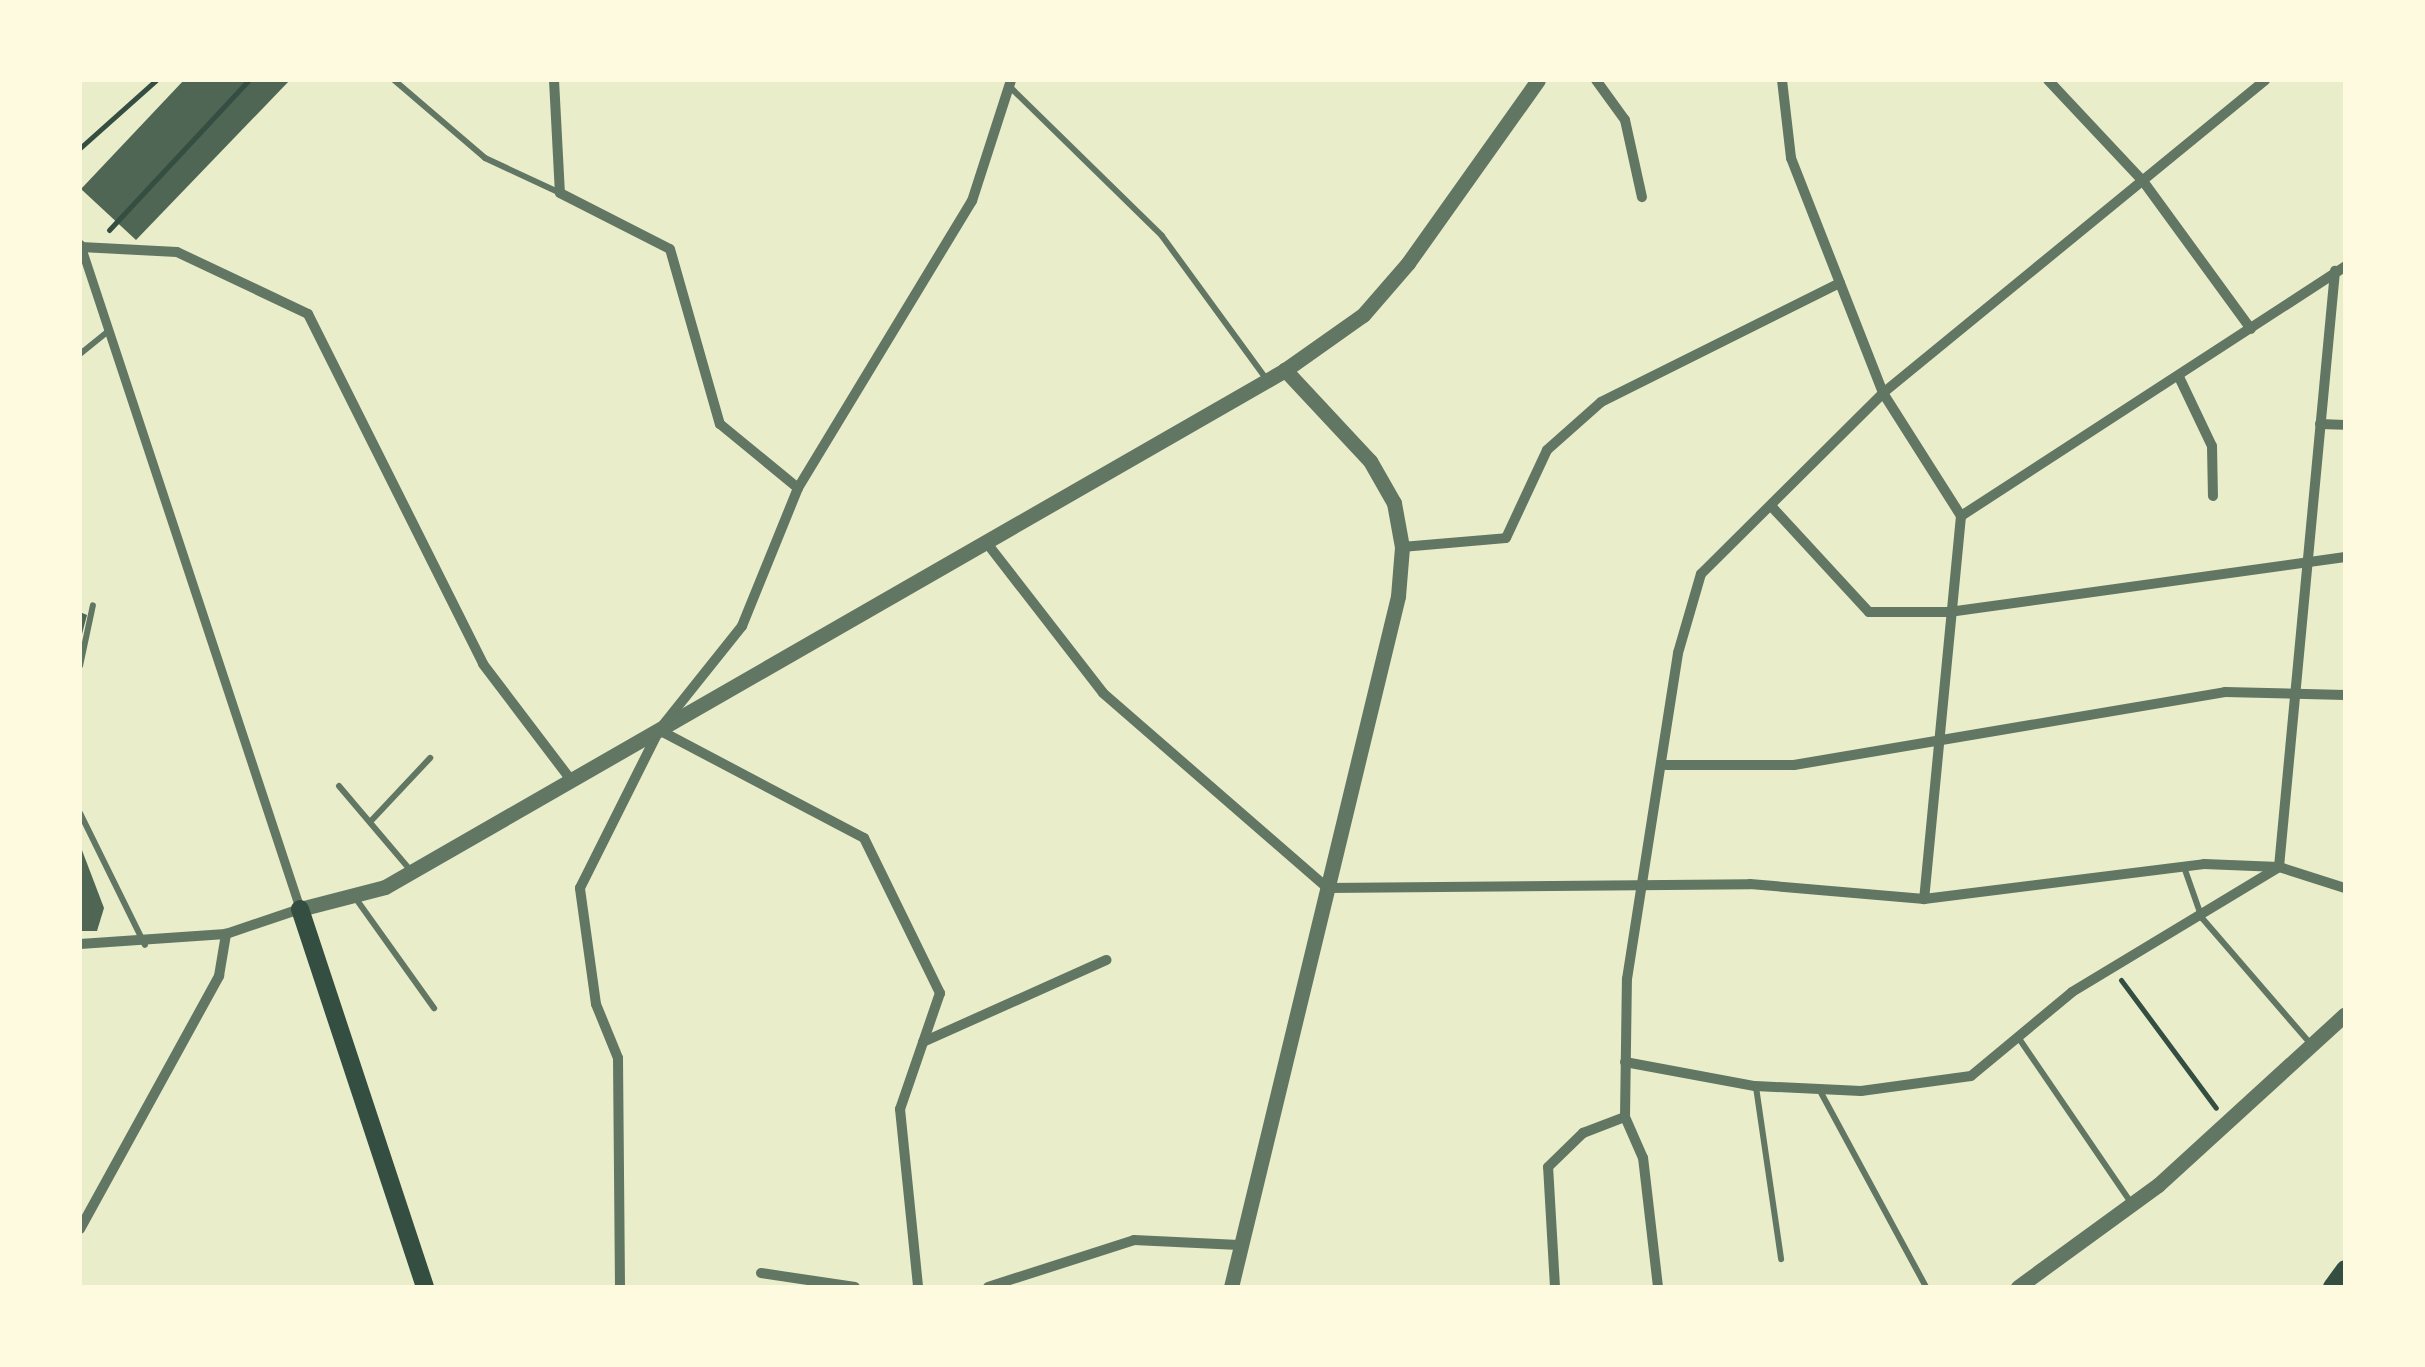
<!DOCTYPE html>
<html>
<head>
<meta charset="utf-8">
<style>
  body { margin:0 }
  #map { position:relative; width:2425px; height:1367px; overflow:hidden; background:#e9edc9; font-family:"Space Grotesk",sans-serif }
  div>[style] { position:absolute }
  .building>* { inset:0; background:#4f6655 }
  .path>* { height:5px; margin:-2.5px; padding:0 2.5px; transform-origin:2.5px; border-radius:2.5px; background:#344e41 }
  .service>* { height:6px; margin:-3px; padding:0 3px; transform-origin:3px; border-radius:3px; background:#617663 }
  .pedestrian>* { height:9px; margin:-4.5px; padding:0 4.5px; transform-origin:4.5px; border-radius:4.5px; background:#617663 }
  .minor>* { height:10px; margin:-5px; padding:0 5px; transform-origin:5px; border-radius:5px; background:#617663 }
  .tertiary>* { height:15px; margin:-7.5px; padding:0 7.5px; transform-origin:7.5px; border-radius:7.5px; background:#617663 }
  .secondary>* { height:18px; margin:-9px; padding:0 9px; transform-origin:9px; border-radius:9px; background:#344e41 }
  span { translate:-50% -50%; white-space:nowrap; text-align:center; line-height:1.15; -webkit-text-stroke:8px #fefae0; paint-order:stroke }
  .frame { position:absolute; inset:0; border:82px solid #fefae0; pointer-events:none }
</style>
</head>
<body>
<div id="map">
  <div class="building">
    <i style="clip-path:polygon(184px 80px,290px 80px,136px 240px,81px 189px)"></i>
    <i style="clip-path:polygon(80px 612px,87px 615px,81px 638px,80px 638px)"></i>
    <i style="clip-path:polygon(80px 845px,104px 908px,97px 931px,80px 931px)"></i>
  </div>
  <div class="path">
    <i style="left:80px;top:148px;width:102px;rotate:-41.8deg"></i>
    <i style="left:109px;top:230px;width:205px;rotate:-47deg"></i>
    <i style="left:2121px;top:980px;width:159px;rotate:53.4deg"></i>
  </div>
  <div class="service">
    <i style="left:394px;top:80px;width:120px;rotate:40.6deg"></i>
    <i style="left:485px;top:158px;width:83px;rotate:25deg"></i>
    <i style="left:1009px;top:86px;width:214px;rotate:44.4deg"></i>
    <i style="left:1162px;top:236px;width:178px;rotate:53.9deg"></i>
    <i style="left:80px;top:354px;width:35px;rotate:-39deg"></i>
    <i style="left:80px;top:666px;width:62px;rotate:-78deg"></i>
    <i style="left:339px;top:786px;width:111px;rotate:49.7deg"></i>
    <i style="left:80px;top:813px;width:147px;rotate:63.8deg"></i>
    <i style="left:370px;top:822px;width:88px;rotate:-46.8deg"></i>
    <i style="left:2184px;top:867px;width:54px;rotate:70.6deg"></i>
    <i style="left:2202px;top:918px;width:165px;rotate:49.2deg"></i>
    <i style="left:354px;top:896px;width:138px;rotate:54.5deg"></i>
    <i style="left:2018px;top:1037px;width:199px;rotate:55.7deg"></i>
    <i style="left:1756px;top:1087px;width:174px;rotate:81.7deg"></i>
    <i style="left:1819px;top:1089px;width:225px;rotate:61.6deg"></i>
  </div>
  <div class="pedestrian">
    <i style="left:80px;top:244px;width:700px;rotate:71.69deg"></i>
  </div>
  <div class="minor">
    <i style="left:554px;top:80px;width:113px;rotate:87deg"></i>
    <i style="left:560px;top:193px;width:123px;rotate:27deg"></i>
    <i style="left:670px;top:249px;width:182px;rotate:74.1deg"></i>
    <i style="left:720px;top:424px;width:101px;rotate:39.4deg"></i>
    <i style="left:1596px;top:80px;width:49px;rotate:54.1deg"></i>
    <i style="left:1625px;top:120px;width:79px;rotate:77.6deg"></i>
    <i style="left:1782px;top:80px;width:79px;rotate:83.4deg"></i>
    <i style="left:1791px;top:158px;width:252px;rotate:68.6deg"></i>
    <i style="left:1883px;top:393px;width:146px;rotate:57.6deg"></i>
    <i style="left:1961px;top:516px;width:385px;rotate:95.5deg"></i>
    <i style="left:2048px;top:80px;width:139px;rotate:46.8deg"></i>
    <i style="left:2143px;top:181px;width:183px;rotate:53.9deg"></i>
    <i style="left:81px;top:247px;width:96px;rotate:3deg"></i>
    <i style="left:177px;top:252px;width:145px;rotate:25.3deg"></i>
    <i style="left:308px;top:314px;width:391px;rotate:63.4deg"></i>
    <i style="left:483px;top:664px;width:146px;rotate:52.8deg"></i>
    <i style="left:2180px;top:379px;width:74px;rotate:64.5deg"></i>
    <i style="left:2212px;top:446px;width:50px;rotate:88.9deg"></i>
    <i style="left:2320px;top:424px;width:25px;rotate:2deg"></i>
    <i style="left:1772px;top:507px;width:143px;rotate:47.3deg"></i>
    <i style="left:1869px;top:612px;width:80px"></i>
    <i style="left:1949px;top:612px;width:400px;rotate:-7.9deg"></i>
    <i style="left:1961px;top:516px;width:458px;rotate:-33deg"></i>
    <i style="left:986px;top:542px;width:191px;rotate:52.2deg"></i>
    <i style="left:1103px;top:693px;width:297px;rotate:41deg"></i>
    <i style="left:1327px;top:888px;width:423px;rotate:-0.5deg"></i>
    <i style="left:1750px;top:884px;width:175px;rotate:4.9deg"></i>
    <i style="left:1924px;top:899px;width:282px;rotate:-7.1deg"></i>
    <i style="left:2204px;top:864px;width:75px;rotate:2.3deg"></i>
    <i style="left:2279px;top:867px;width:69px;rotate:17.7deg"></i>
    <i style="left:1402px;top:547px;width:104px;rotate:-4.9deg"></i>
    <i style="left:1506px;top:538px;width:97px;rotate:-65deg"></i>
    <i style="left:1547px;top:450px;width:72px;rotate:-41.6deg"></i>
    <i style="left:1601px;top:402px;width:267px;rotate:-26.5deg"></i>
    <i style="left:659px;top:730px;width:232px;rotate:27.8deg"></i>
    <i style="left:864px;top:838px;width:173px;rotate:63.9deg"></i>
    <i style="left:940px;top:993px;width:123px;rotate:109deg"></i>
    <i style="left:900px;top:1109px;width:179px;rotate:84.2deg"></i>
    <i style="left:1666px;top:765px;width:128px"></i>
    <i style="left:1794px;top:765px;width:437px;rotate:-9.6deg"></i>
    <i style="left:2225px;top:692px;width:120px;rotate:1.4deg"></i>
    <i style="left:80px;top:944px;width:146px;rotate:-3.9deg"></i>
    <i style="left:226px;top:934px;width:78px;rotate:-18.7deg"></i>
    <i style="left:923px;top:1042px;width:201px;rotate:-24.1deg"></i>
    <i style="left:1625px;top:1062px;width:132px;rotate:10.5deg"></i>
    <i style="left:1755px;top:1086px;width:106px;rotate:2.7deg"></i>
    <i style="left:1861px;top:1091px;width:111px;rotate:-7.8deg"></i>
    <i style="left:1971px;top:1076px;width:131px;rotate:-39.7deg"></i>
    <i style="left:2072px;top:992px;width:242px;rotate:-31.1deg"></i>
    <i style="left:2279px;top:867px;width:599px;rotate:-84.63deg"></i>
    <i style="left:80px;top:1229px;width:289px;rotate:-61.2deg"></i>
    <i style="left:219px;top:976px;width:43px;rotate:-80.5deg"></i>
    <i style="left:761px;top:1273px;width:95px;rotate:8.5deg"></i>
    <i style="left:620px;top:1287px;width:229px;rotate:-90.5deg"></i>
    <i style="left:618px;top:1058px;width:58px;rotate:-112.2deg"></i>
    <i style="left:596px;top:1004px;width:117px;rotate:-97.9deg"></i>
    <i style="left:580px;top:888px;width:177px;rotate:-63.4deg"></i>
    <i style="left:659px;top:730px;width:133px;rotate:-51.4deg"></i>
    <i style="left:742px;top:626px;width:149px;rotate:-67.9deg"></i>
    <i style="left:798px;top:488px;width:336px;rotate:-58.8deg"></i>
    <i style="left:972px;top:201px;width:127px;rotate:-72.1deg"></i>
    <i style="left:988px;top:1287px;width:153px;rotate:-17.8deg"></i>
    <i style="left:1134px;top:1240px;width:105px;rotate:2.7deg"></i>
    <i style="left:1555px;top:1287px;width:120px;rotate:-93.3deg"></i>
    <i style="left:1548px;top:1167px;width:49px;rotate:-44.2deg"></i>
    <i style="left:1583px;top:1133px;width:45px;rotate:-20.9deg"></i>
    <i style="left:1658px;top:1287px;width:130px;rotate:-96.6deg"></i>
    <i style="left:1643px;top:1158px;width:45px;rotate:-113.7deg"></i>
    <i style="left:1625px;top:1117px;width:138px;rotate:-89.2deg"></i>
    <i style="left:1627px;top:979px;width:330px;rotate:-81.1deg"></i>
    <i style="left:1678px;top:653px;width:82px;rotate:-73.8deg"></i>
    <i style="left:1701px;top:574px;width:257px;rotate:-44.8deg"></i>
    <i style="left:1883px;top:393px;width:494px;rotate:-39.3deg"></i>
  </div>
  <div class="tertiary">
    <i style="left:300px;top:909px;width:88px;rotate:-14.5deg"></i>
    <i style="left:385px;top:887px;width:1038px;rotate:-29.87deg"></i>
    <i style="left:1285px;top:370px;width:95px;rotate:-35.2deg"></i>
    <i style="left:1363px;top:315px;width:69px;rotate:-49.1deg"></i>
    <i style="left:1408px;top:263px;width:224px;rotate:-54.6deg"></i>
    <i style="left:1231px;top:1287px;width:711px;rotate:-76.41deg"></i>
    <i style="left:1398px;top:596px;width:49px;rotate:-85.3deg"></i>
    <i style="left:1402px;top:547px;width:45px;rotate:-100.3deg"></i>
    <i style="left:1394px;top:503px;width:48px;rotate:-119.7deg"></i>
    <i style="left:1370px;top:461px;width:125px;rotate:-133deg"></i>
    <i style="left:2018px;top:1287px;width:173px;rotate:-36.1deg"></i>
    <i style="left:2158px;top:1185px;width:253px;rotate:-42.4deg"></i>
  </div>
  <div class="secondary">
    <i style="left:300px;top:909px;width:398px;rotate:71.7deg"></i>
    <i style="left:2332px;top:1287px;width:22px;rotate:-54deg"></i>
  </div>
  <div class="frame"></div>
</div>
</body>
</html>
